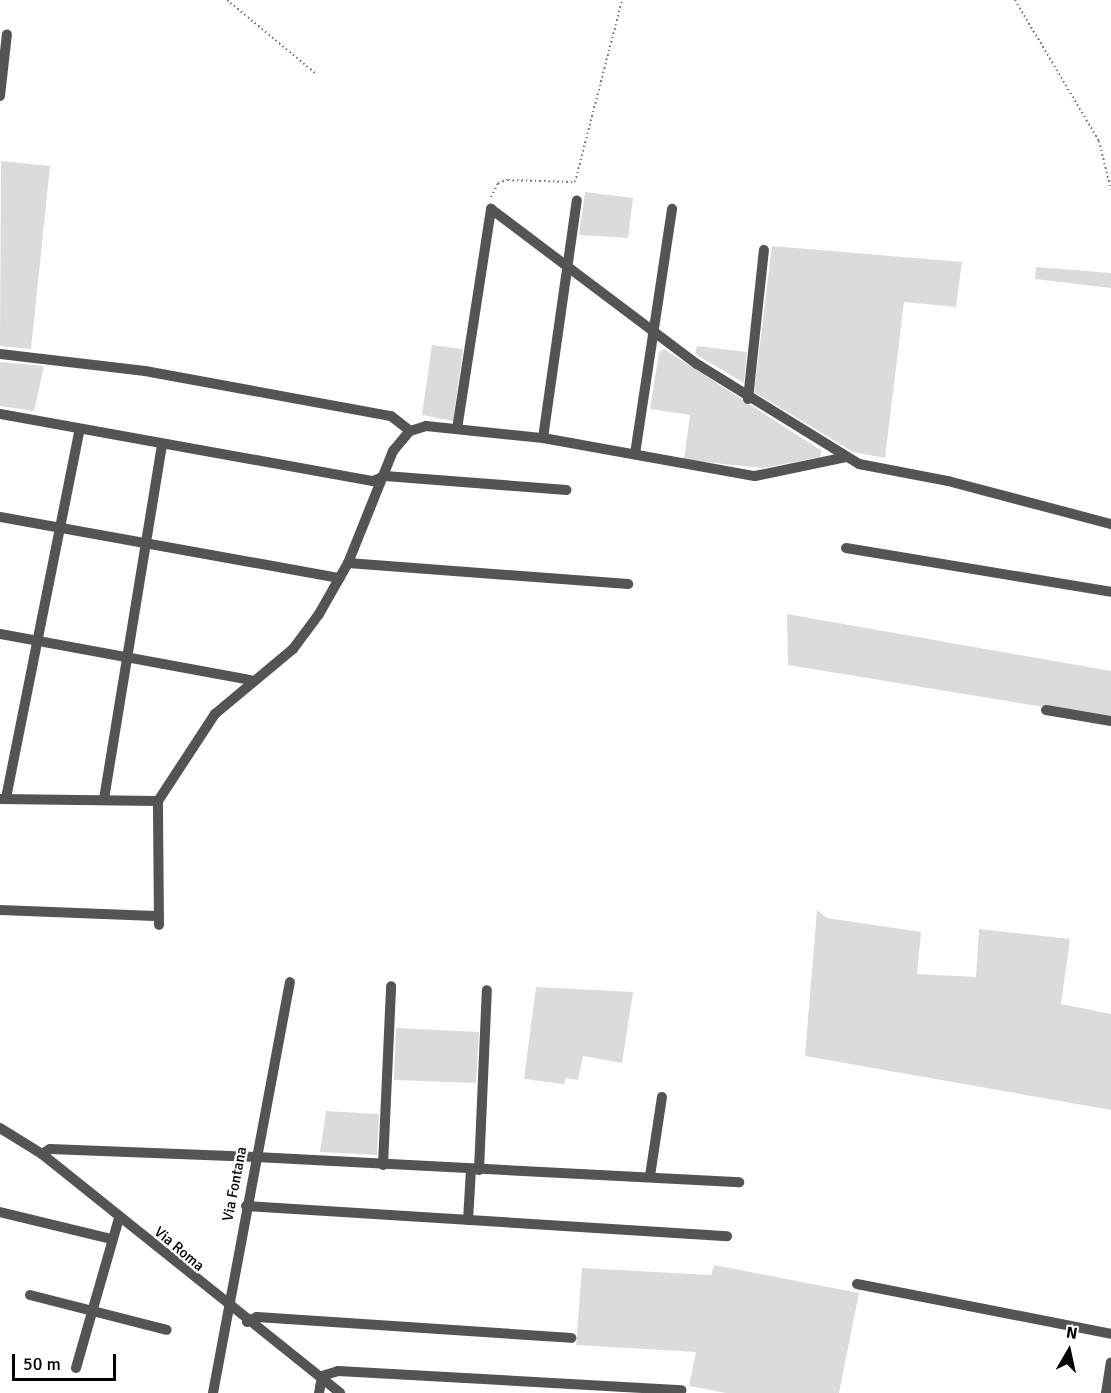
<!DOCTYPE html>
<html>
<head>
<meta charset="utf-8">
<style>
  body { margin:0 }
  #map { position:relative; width:1111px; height:1393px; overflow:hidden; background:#fff; font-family:Signika,sans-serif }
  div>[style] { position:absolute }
  .green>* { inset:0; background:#dbdbdb }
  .path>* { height:2px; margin-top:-1px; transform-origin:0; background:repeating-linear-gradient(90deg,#767676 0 1.5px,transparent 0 4.5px) }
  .minor>* { height:10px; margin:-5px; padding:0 5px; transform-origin:5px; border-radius:5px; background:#545454 }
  span { translate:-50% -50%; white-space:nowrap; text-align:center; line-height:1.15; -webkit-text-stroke:5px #fff; paint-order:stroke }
  .street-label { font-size:15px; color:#000 }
  .north { position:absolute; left:1039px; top:1321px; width:60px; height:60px; -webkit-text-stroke:4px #fff; paint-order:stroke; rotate:9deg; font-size:16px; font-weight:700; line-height:24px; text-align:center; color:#000 }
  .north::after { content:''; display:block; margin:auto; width:21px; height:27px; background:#000; clip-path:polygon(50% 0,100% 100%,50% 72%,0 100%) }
  .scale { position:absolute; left:12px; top:1354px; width:104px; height:27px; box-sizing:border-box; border:3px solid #000; border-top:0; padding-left:8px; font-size:18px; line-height:21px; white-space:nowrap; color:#000; -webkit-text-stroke:4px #fff; paint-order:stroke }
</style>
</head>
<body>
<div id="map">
  <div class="green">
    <i style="clip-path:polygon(1px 161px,50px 166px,31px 349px,0 346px)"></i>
    <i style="clip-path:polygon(585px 192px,633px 198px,628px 238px,579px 235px)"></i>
    <i style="clip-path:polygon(772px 246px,962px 262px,956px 307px,904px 302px,885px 458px,853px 452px,754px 392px)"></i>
    <i style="clip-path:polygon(1036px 267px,1111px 273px,1111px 288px,1035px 279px)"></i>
    <i style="clip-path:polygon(432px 345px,463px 349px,453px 421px,422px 415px)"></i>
    <i style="clip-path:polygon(697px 346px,747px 352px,744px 383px,695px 354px)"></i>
    <i style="clip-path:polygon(664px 349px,822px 451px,820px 457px,763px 468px,684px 460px,690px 415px,650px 409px,659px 352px)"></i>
    <i style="clip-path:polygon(0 362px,44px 366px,34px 411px,0 406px)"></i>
    <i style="clip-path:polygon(787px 614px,1111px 671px,1111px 718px,788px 665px)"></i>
    <i style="clip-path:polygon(817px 910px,827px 918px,921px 932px,917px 974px,976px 977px,979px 929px,1070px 939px,1061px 1004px,1111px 1014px,1111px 1110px,805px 1056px)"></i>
    <i style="clip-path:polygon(536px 987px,633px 992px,622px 1063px,583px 1056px,578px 1080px,566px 1078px,564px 1084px,524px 1079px)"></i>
    <i style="clip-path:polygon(396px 1028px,479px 1032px,476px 1083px,394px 1080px)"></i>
    <i style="clip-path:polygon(326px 1111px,379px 1114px,377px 1155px,320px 1152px)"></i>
    <i style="clip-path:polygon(714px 1265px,859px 1293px,839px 1393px,726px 1393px,689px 1386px,696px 1352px,576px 1345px,582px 1268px,711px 1275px)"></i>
  </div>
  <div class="path">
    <i style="left:227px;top:0;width:114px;rotate:39.7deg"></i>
    <i style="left:1015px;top:0;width:164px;rotate:59.2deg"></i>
    <i style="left:1099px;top:141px;width:50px;rotate:76.2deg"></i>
    <i style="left:491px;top:197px;width:16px;rotate:-63deg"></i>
    <i style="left:498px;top:183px;width:10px;rotate:-17deg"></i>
    <i style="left:508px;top:180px;width:67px;rotate:1.7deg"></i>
    <i style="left:575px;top:182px;width:188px;rotate:-75.5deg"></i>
  </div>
  <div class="minor">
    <i style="left:0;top:96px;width:62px;rotate:-83.6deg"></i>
    <i style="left:0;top:354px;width:146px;rotate:6.7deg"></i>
    <i style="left:145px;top:371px;width:250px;rotate:10.4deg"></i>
    <i style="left:391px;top:416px;width:24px;rotate:38deg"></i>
    <i style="left:748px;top:399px;width:150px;rotate:-83.9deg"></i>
    <i style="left:0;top:414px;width:379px;rotate:10.2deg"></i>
    <i style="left:373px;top:481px;width:13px;rotate:-23deg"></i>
    <i style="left:385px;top:476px;width:182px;rotate:4.4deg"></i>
    <i style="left:457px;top:429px;width:223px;rotate:-81.2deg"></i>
    <i style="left:491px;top:209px;width:258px;rotate:37deg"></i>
    <i style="left:697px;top:364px;width:190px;rotate:31.7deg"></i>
    <i style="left:859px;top:464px;width:91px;rotate:10.8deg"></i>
    <i style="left:948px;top:481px;width:169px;rotate:14.8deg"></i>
    <i style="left:543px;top:438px;width:240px;rotate:-81.9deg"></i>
    <i style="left:635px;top:454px;width:248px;rotate:-81.4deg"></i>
    <i style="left:0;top:517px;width:345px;rotate:10.2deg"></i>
    <i style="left:846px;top:548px;width:269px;rotate:9.4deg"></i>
    <i style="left:348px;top:563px;width:281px;rotate:4.3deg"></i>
    <i style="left:0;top:634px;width:254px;rotate:10.4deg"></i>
    <i style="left:1046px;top:710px;width:66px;rotate:9.6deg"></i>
    <i style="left:6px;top:798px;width:376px;rotate:-78.7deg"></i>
    <i style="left:0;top:799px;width:158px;rotate:0.7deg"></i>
    <i style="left:104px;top:799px;width:360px;rotate:-80.7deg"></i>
    <i style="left:0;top:910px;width:155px;rotate:2.2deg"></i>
    <i style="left:159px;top:925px;width:124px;rotate:-90.5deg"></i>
    <i style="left:158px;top:801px;width:104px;rotate:-56.8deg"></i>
    <i style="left:215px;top:714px;width:102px;rotate:-39.8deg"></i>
    <i style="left:293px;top:649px;width:44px;rotate:-53.4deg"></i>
    <i style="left:319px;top:614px;width:59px;rotate:-60.4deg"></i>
    <i style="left:348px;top:563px;width:121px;rotate:-68.1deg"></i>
    <i style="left:393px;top:451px;width:26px;rotate:-50deg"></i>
    <i style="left:410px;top:431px;width:17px;rotate:-17deg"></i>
    <i style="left:426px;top:426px;width:118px;rotate:5.9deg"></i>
    <i style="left:543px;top:438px;width:215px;rotate:10.2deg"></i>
    <i style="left:755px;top:476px;width:94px;rotate:-11.7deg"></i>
    <i style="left:0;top:1128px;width:49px;rotate:31.8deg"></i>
    <i style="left:42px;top:1154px;width:382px;rotate:38.7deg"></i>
    <i style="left:42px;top:1154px;width:9px;rotate:-32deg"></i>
    <i style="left:50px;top:1149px;width:206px;rotate:2.2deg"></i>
    <i style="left:256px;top:1157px;width:484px;rotate:3deg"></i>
    <i style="left:383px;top:1165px;width:179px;rotate:-87.4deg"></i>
    <i style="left:479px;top:1170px;width:180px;rotate:-87.5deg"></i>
    <i style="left:650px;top:1176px;width:80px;rotate:-81.4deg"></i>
    <i style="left:246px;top:1206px;width:482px;rotate:3.6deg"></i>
    <i style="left:0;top:1212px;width:115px;rotate:13.6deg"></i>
    <i style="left:468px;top:1220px;width:51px;rotate:-86.6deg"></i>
    <i style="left:857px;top:1284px;width:259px;rotate:11.1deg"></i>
    <i style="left:30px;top:1295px;width:141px;rotate:14.3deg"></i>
    <i style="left:247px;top:1322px;width:11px;rotate:-27deg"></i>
    <i style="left:257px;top:1317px;width:315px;rotate:3.8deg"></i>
    <i style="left:76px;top:1368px;width:156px;rotate:-74deg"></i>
    <i style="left:213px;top:1393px;width:418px;rotate:-79.4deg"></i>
    <i style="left:319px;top:1393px;width:17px;rotate:-80deg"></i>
    <i style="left:322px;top:1376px;width:17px;rotate:-17deg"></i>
    <i style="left:338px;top:1371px;width:344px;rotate:3.2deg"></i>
    <i style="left:1106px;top:1393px;width:31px;rotate:-81deg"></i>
  </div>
  <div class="street-label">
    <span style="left:235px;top:1184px;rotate:-79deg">Via Fontana</span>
    <span style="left:179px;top:1249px;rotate:40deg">Via Roma</span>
  </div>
  <div class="north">N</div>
  <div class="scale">50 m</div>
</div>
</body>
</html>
